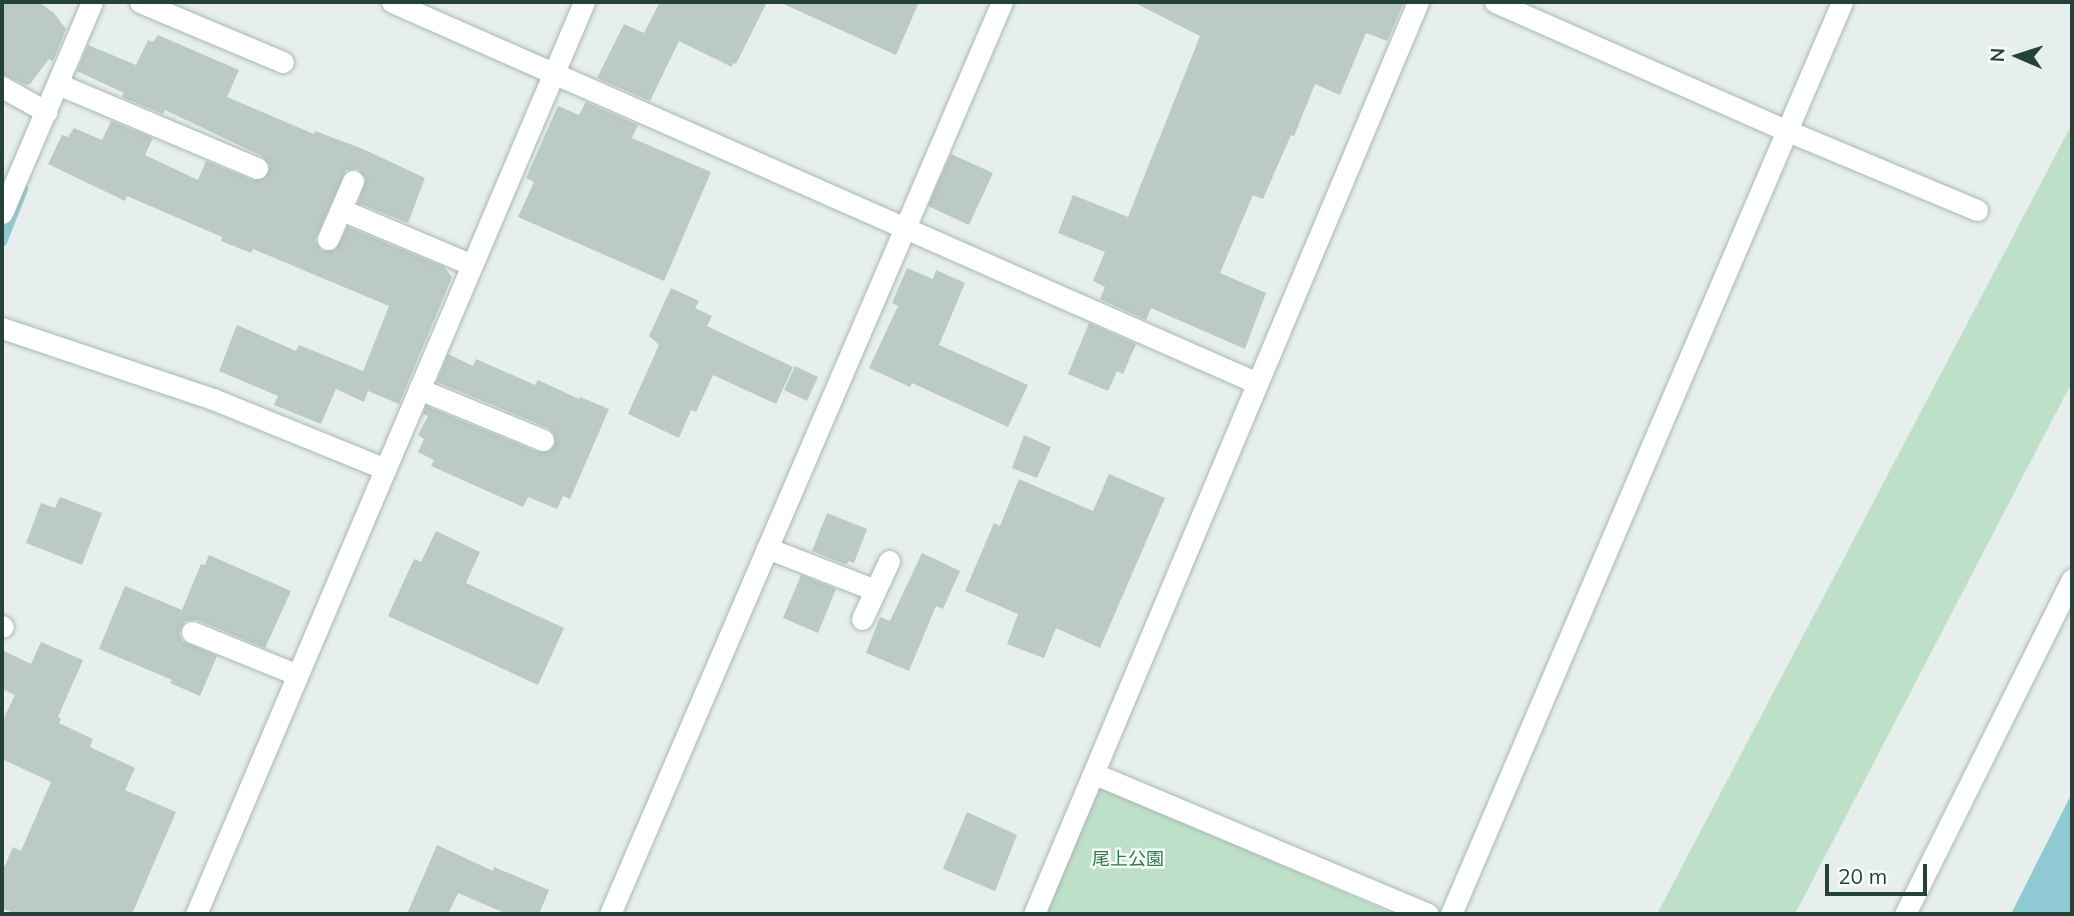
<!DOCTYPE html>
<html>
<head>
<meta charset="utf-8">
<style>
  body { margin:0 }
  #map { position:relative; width:2074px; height:916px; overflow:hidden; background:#e6efeb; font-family:Mulish,"Noto Sans JP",sans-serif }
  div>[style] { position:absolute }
  .green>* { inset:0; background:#bfe0c8 }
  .water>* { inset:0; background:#8ec9d4 }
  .stream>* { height:10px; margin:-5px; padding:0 5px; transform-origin:5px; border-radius:5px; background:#8ec9d4 }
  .building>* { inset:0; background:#bbcac4 }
  .roads { filter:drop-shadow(0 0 2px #a8b8b2) drop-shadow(0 0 2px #a8b8b2) }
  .minor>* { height:21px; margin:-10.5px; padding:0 10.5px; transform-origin:10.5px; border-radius:10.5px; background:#fff }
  span { translate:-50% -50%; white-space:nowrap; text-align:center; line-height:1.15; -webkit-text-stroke:5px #f7fbf9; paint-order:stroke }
  .park-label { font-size:18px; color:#2d7a4b }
  .frame { position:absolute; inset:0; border:4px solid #24423a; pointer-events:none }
  .north { position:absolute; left:1983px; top:21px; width:70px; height:70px; -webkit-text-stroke:5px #f7fbf9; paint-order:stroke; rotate:273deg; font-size:19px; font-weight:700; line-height:28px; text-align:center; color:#24423a }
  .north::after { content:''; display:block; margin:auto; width:24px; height:32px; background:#24423a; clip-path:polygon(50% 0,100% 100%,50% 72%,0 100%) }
  .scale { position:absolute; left:1825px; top:864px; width:102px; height:32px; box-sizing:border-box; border:4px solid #24423a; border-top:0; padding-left:9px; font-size:21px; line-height:24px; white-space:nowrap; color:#24423a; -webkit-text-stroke:5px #f7fbf9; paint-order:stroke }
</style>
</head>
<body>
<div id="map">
  <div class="green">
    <i style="clip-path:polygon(2072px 124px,2072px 382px,1795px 914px,1657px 914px)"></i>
    <i style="clip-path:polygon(1099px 786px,1394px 914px,1045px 914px)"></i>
  </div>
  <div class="water">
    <i style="clip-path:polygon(2072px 793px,2072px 914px,2011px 914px)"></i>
  </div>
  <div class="stream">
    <i style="left:2px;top:242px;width:57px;rotate:-68.4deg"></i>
  </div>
  <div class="building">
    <i style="clip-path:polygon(2px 2px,39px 2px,54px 13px,66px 29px,53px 61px,49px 59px,30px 84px,26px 85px,2px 74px)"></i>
    <i style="clip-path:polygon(660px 2px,767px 2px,736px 64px,733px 63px,732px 67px,679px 41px,650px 101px,597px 78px,624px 24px,644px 33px)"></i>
    <i style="clip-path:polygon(779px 2px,919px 2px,896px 55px)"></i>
    <i style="clip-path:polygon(1133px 2px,1404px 2px,1387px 41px,1366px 33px,1340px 95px,1315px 84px,1294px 136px,1291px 135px,1263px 199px,1253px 195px,1220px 273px,1266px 293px,1245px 349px,1151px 308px,1146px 320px,1100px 299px,1105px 287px,1093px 281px,1105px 252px,1058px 233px,1073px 195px,1128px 217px,1200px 36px)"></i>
    <i style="clip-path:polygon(158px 35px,239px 70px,227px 97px,314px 134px,315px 131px,363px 149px,425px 178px,408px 223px,358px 203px,366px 179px,358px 169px,346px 170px,315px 240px,322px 251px,335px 250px,348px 227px,444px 267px,452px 277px,399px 404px,368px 391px,364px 402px,336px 389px,321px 424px,274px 405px,278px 396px,219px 371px,237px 325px,296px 351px,299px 345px,363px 371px,389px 306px,253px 249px,251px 253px,221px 241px,222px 237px,127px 196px,125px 201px,48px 164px,62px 135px,68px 137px,74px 128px,102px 140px,111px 121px,153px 138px,145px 155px,198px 180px,206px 161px,252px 180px,265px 178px,270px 166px,262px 156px,165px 110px,163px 114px,122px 97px,124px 93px,77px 71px,88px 45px,136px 65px,148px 40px,153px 42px)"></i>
    <i style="clip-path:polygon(586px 102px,638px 125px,632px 138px,711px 172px,664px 281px,518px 217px,534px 182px,526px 178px,558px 106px,579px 115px)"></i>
    <i style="clip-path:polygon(951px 154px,993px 173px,969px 225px,928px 206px)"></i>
    <i style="clip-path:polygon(907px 268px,933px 279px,936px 270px,965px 283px,939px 345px,1028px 385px,1008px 427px,912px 383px,910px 387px,869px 368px,898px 306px,892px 303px)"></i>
    <i style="clip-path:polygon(671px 288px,699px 301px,695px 308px,712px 316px,707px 326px,793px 367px,776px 404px,713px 375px,696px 412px,691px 410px,679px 438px,628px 414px,659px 345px,649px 336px)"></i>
    <i style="clip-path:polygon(1089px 323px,1136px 344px,1123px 374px,1117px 371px,1108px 391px,1068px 374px)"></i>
    <i style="clip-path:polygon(448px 354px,473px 366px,476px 359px,535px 385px,538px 380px,579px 399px,580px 397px,609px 409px,570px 499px,563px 496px,557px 509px,528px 497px,523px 507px,431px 466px,434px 460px,418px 452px,424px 439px,418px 435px,428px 416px,423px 414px,426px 406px,538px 452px,550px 451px,555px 444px,554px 433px,548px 428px,437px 382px)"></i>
    <i style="clip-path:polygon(795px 366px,818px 377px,807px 401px,784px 390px)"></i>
    <i style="clip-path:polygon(1024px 435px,1051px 447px,1037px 478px,1012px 468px)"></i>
    <i style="clip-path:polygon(1109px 474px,1165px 498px,1100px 648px,1056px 628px,1044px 658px,1007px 644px,1018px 614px,965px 591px,994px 523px,1000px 526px,1019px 479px,1093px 511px)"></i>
    <i style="clip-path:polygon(60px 497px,102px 513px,82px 565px,26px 543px,41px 503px,55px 508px)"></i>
    <i style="clip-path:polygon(827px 513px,867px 529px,854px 563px,848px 561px,847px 565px,812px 551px)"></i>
    <i style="clip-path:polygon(436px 531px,480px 552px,466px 583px,564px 628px,538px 685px,388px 616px,414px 559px,421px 562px)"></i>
    <i style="clip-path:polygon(922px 553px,960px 571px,943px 609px,936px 606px,909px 671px,866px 653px,880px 617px,890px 621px)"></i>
    <i style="clip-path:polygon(209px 555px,291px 591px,265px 648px,197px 620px,185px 621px,179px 633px,182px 641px,217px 656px,200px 696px,170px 683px,172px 680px,99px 649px,125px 586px,182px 610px,201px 564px,205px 565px)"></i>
    <i style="clip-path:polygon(801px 575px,836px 589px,818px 633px,783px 618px)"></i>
    <i style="clip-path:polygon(41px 642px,83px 660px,58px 717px,61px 719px,59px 723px,93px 739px,90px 747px,135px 768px,125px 790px,176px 812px,132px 914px,15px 914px,2px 908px,2px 872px,13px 847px,21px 851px,51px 782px,2px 759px,2px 722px,15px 695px,2px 689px,2px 650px,31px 664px)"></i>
    <i style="clip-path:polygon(967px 812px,1017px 835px,995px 891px,943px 869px)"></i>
    <i style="clip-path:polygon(437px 845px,493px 871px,494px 867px,549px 890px,539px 914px,507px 914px,458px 893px,448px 914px,407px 914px)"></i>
  </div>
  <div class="roads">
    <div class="minor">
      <i style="left:140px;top:2px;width:155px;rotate:22.8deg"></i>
      <i style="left:392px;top:2px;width:945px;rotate:23.77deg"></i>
      <i style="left:1495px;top:2px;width:320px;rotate:23.8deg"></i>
      <i style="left:1788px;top:131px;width:205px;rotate:22.7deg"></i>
      <i style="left:58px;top:84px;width:216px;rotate:22.9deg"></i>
      <i style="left:2px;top:87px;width:51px;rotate:29.1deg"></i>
      <i style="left:342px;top:210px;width:141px;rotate:22.9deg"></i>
      <i style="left:2px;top:213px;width:229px;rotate:-66.9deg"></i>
      <i style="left:328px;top:239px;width:63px;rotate:-66.7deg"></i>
      <i style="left:2px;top:328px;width:223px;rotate:18.6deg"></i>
      <i style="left:213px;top:399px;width:186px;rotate:22.1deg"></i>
      <i style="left:419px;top:389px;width:134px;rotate:22.4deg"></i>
      <i style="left:767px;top:548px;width:116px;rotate:21.3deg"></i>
      <i style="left:862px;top:619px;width:64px;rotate:-65deg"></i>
      <i style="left:2px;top:626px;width:1px;rotate:45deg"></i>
      <i style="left:192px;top:632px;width:114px;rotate:22.1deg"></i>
      <i style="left:1095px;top:774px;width:361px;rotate:22.8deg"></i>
      <i style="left:196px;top:914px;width:991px;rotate:-66.95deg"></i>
      <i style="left:610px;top:914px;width:993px;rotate:-66.74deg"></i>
      <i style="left:1034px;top:914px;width:990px;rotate:-67.17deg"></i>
      <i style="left:1451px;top:914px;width:992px;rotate:-66.79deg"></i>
      <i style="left:1905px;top:914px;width:374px;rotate:-63.5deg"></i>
    </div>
  </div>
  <div class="park-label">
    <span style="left:1128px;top:859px">尾上公園</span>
  </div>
  <div class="frame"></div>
  <div class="north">N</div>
  <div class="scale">20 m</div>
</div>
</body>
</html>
